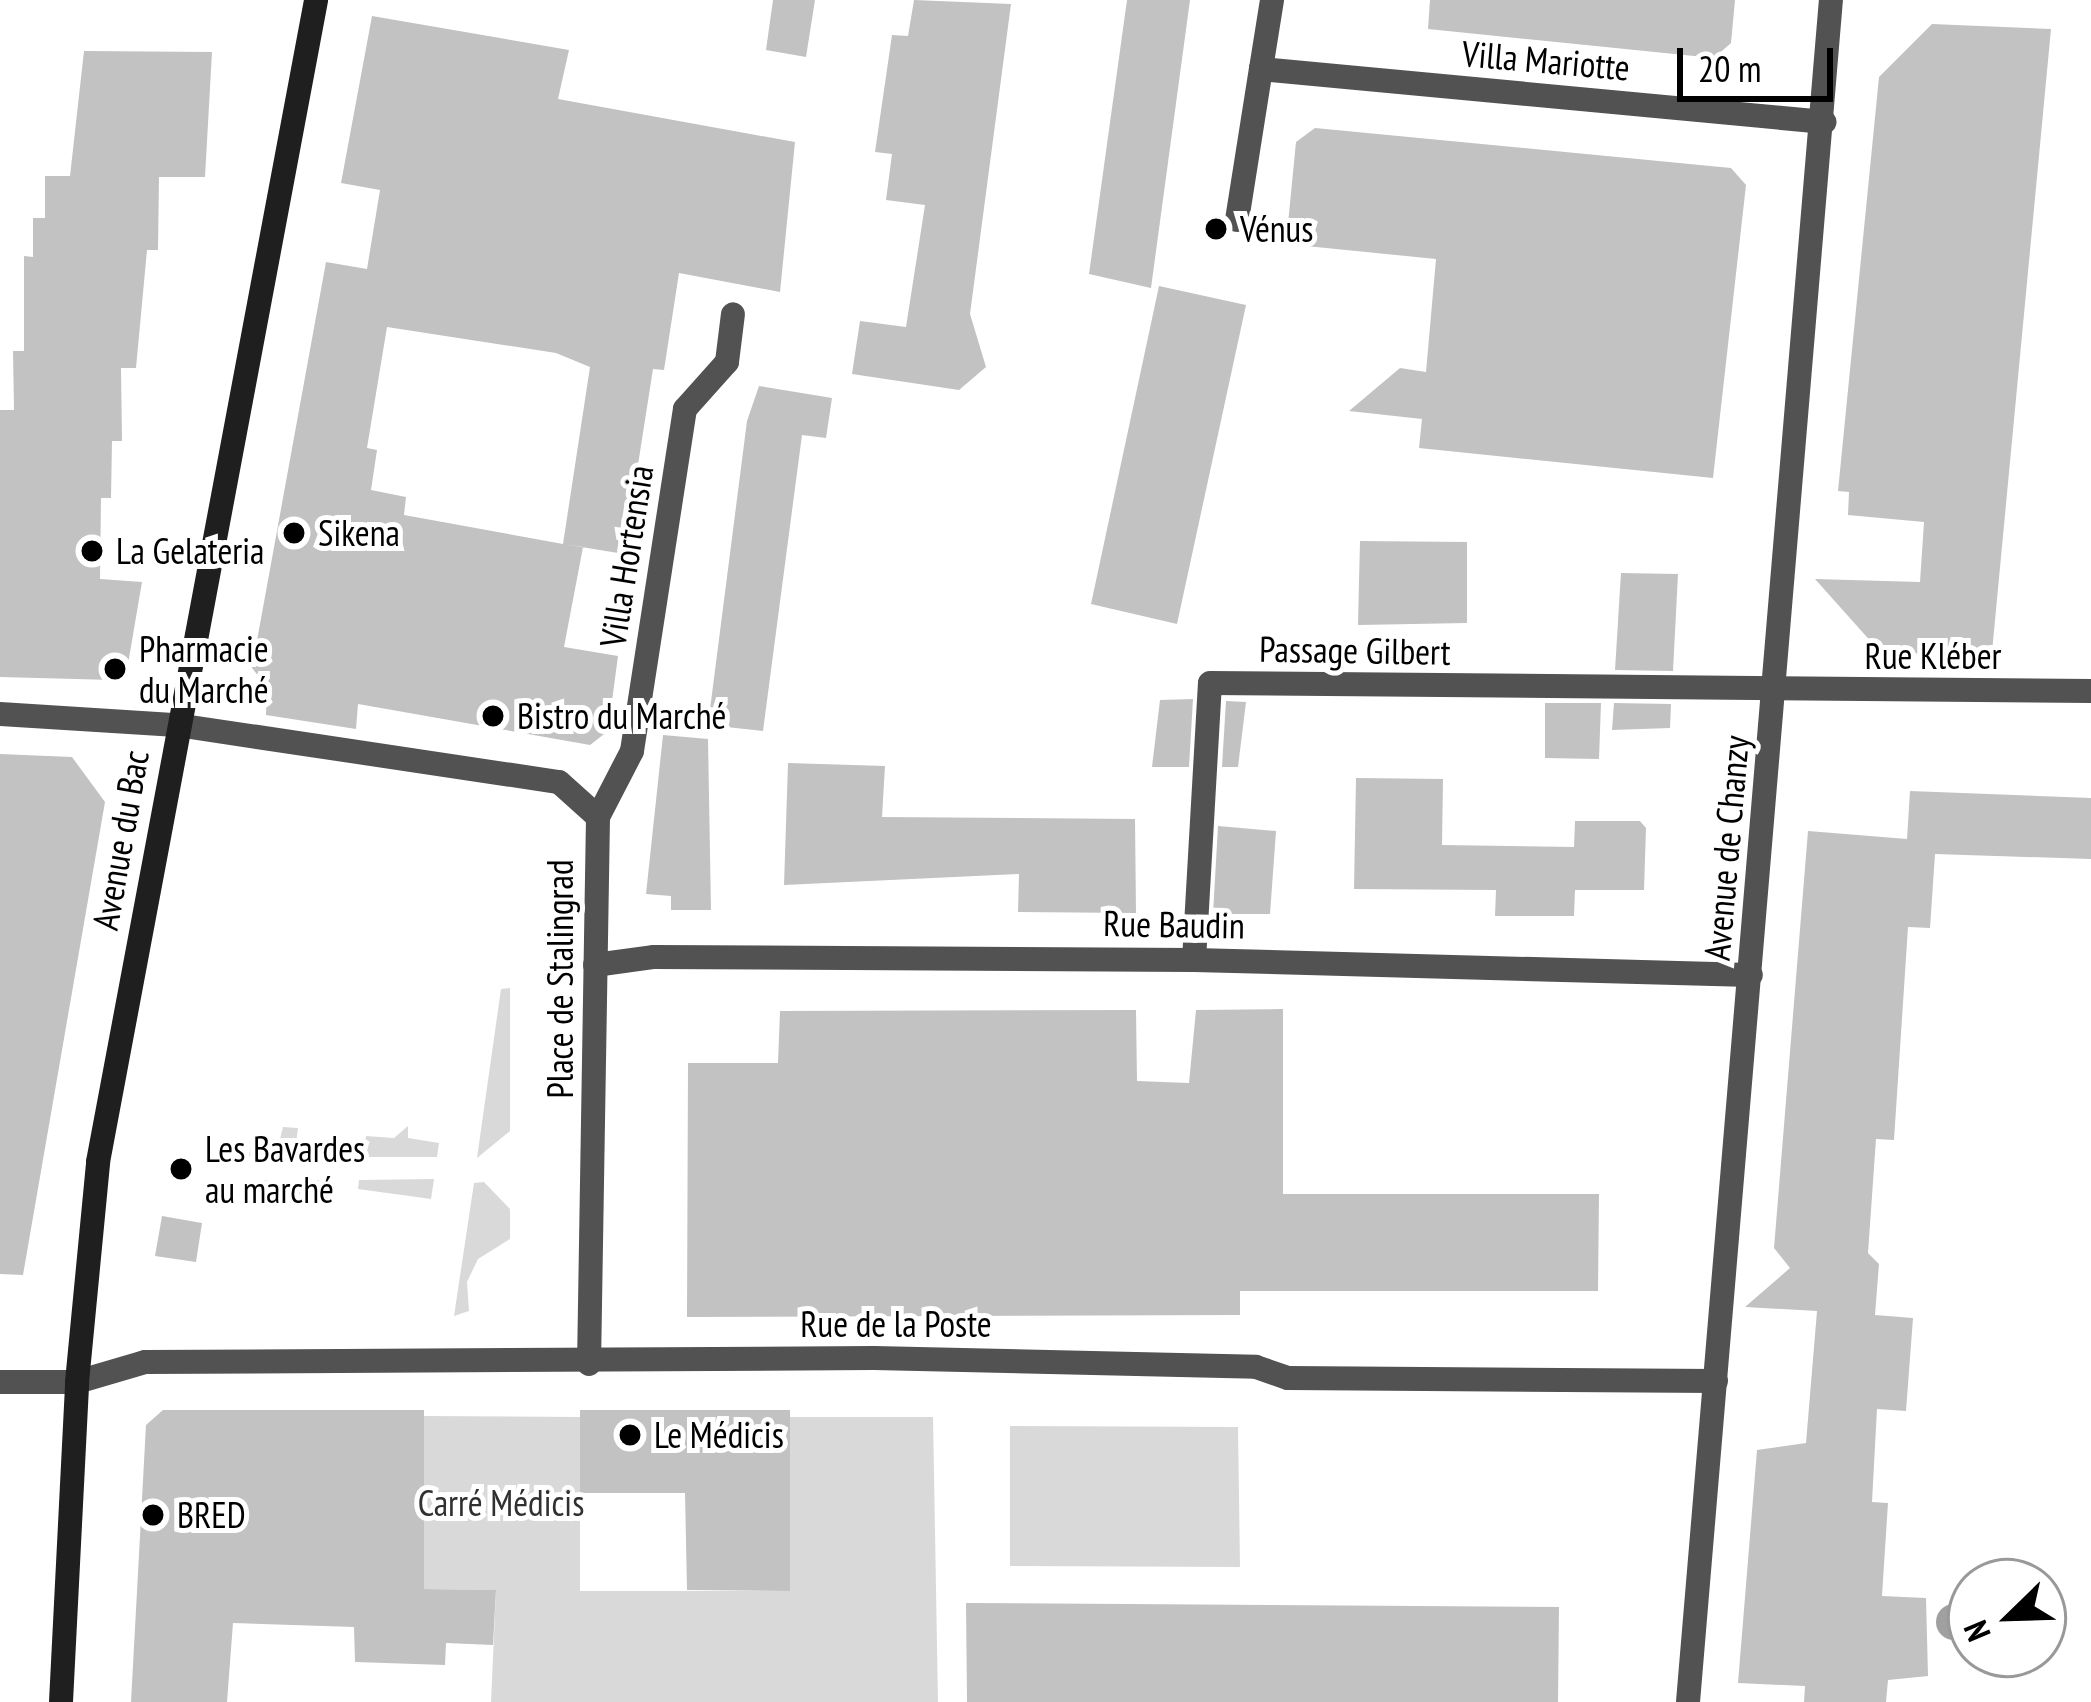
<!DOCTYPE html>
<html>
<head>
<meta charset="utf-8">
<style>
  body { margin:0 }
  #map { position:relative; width:2091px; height:1702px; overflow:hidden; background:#fff; font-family:"PT Sans Narrow",sans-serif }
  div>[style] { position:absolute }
  .green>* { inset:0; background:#d9d9d9 }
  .water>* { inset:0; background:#a0a0a0 }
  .round { border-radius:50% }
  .building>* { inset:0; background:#c2c2c2 }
  .minor>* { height:24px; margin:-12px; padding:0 12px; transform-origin:12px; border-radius:12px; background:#525252 }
  .secondary>* { height:24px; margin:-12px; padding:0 12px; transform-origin:12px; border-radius:12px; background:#1f1f1f }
  .dots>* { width:33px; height:33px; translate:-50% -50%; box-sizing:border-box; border:6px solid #fff; border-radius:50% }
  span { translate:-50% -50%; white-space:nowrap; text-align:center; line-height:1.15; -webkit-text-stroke:10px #fff; paint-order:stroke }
  .street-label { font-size:36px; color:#000 }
  .poi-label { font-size:36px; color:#000 }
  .left { translate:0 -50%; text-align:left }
  .park-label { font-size:36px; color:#303030 }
  .north { position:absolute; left:1947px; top:1558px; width:120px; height:120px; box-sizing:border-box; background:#fff; border:3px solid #999; border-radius:50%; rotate:247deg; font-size:33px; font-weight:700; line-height:48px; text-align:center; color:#000 }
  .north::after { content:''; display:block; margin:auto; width:42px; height:54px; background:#000; clip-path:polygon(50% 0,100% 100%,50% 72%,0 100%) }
  .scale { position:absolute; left:1677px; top:48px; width:156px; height:54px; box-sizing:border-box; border:6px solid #000; border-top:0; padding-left:15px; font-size:36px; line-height:42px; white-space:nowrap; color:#000; -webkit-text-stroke:9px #fff; paint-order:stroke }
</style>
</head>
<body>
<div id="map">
  <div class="green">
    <i style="clip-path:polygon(510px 988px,510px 1131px,477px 1158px,501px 989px)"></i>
    <i style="clip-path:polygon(408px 1126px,408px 1138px,439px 1143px,437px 1157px,363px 1157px,366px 1136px,394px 1138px)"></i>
    <i style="clip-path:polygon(283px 1127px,298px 1128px,296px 1144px,324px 1148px,324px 1157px,249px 1156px,252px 1139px,279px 1143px)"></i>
    <i style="clip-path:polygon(434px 1179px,431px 1199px,358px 1189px,359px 1180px)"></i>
    <i style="clip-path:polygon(246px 1180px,319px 1180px,317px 1200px,244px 1190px)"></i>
    <i style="clip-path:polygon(484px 1182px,510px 1209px,510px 1239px,478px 1259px,467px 1282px,469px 1311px,454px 1316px,474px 1183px)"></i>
    <i style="clip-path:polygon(424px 1416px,580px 1417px,580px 1591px,789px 1591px,790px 1417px,933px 1417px,938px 1702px,491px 1702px,496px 1590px,424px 1589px)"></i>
    <i style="clip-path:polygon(1010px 1426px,1238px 1427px,1240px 1567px,1010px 1566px)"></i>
  </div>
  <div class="water">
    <i class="round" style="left:1936px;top:1604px;width:36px;height:36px"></i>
  </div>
  <div class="building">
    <i style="clip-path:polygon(773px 0,815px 0,806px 57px,766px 50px)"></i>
    <i style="clip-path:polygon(914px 0,1011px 4px,970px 314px,986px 367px,959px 390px,852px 374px,860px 321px,906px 327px,925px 205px,886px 200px,892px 154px,875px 152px,892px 35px,908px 36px)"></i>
    <i style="clip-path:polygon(1127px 0,1190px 0,1151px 288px,1089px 274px)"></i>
    <i style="clip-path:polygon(1430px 0,1735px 0,1731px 43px,1714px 58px,1428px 29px)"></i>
    <i style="clip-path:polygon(evenodd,372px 16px,569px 50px,558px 99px,795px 142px,780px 292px,679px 273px,664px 370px,653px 369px,624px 554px,563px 544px,583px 547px,564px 647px,618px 656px,608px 731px,590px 745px,358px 704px,356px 729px,266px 715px,267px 687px,252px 668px,326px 262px,367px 269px,380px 190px,341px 183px,372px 16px,387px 327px,556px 353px,590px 367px,563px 544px,404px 515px,406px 497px,371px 490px,377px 450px,367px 448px,387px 327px)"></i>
    <i style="clip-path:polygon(1932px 24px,2051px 29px,1992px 652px,1882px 654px,1815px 579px,1920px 582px,1924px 522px,1848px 515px,1849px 492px,1838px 491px,1879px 77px)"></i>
    <i style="clip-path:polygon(84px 51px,212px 52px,205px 177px,159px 177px,158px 250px,147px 250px,136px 368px,121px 368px,122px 441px,112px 441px,111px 498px,101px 498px,100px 579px,142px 582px,128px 664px,113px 680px,0 677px,0 410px,14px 410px,13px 351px,24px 351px,24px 256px,33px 257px,33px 218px,45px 218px,45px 176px,70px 176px)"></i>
    <i style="clip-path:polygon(1315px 128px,1731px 168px,1746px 185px,1713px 478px,1419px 448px,1422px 419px,1349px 411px,1400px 368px,1426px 372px,1436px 259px,1286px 244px,1296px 142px)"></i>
    <i style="clip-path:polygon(1159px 286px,1246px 305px,1177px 624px,1091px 604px)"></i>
    <i style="clip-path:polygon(759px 386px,832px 398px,826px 438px,802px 435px,763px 731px,708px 725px,747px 421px)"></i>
    <i style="clip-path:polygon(1360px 541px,1467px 542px,1467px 623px,1358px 625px)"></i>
    <i style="clip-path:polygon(1621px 573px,1678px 574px,1673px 671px,1615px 670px)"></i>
    <i style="clip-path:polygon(1193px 699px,1189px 767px,1152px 767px,1160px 700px)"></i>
    <i style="clip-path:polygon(1226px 701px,1246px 702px,1238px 767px,1222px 767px)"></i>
    <i style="clip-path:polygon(1545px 703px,1601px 703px,1599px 759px,1545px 758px)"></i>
    <i style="clip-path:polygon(1614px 703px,1671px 704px,1670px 728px,1612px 730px)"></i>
    <i style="clip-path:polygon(663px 735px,708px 739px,711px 910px,671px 910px,671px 896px,646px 894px)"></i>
    <i style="clip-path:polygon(0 754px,72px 757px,105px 802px,23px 1275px,0 1274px)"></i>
    <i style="clip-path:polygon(788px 763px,885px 766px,882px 817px,1135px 819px,1136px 913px,1018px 912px,1019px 874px,784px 885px)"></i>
    <i style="clip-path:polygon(1356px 778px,1443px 779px,1442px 845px,1574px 847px,1575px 821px,1640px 821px,1646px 828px,1644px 890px,1575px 890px,1574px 916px,1495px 916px,1496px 890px,1354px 889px)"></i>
    <i style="clip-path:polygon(1910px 791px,2091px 798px,2091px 859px,1935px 854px,1930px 928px,1908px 927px,1894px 1140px,1876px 1139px,1868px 1253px,1879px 1264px,1875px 1315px,1913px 1318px,1906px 1411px,1877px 1409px,1872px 1502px,1888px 1503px,1882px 1596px,1926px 1598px,1928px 1676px,1888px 1680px,1886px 1702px,1804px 1702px,1805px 1686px,1738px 1683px,1757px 1450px,1806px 1443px,1817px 1311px,1745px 1307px,1790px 1268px,1774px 1248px,1808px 831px,1907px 839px)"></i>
    <i style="clip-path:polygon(1218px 826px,1276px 831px,1270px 914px,1213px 914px)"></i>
    <i style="clip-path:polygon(1283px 1009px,1283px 1194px,1599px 1194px,1598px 1291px,1240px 1291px,1240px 1315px,687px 1317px,688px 1063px,778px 1063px,780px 1011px,1136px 1010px,1137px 1081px,1189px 1083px,1196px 1010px)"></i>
    <i style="clip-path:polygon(162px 1216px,202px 1223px,196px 1262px,155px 1256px)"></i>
    <i style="clip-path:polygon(163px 1410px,424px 1410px,424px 1589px,496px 1590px,493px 1645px,446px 1643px,445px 1665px,355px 1662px,354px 1627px,233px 1623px,227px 1702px,131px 1702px,146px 1425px)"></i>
    <i style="clip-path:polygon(580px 1410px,790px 1410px,790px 1591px,687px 1590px,685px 1493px,580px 1493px)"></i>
    <i style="clip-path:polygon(966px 1603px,1559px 1607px,1558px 1702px,967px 1702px)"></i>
  </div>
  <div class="minor">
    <i style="left:1272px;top:0;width:70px;rotate:99.1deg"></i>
    <i style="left:1261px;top:69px;width:566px;rotate:5.37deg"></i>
    <i style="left:1237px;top:220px;width:153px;rotate:-81deg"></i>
    <i style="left:0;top:714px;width:177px;rotate:3.6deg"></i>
    <i style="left:177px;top:725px;width:386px;rotate:8.5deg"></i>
    <i style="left:559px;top:782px;width:52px;rotate:41.9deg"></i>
    <i style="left:598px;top:817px;width:547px;rotate:90.94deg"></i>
    <i style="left:598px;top:817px;width:74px;rotate:-62.7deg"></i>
    <i style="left:632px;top:751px;width:346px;rotate:-81.2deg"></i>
    <i style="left:685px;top:409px;width:63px;rotate:-48.2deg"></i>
    <i style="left:727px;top:362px;width:48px;rotate:-82.9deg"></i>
    <i style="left:1194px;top:960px;width:277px;rotate:-86.7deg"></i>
    <i style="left:1210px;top:683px;width:881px;rotate:0.52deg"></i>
    <i style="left:595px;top:965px;width:60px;rotate:-7.7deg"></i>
    <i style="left:654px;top:957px;width:540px;rotate:0.32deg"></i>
    <i style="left:1194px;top:960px;width:557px;rotate:1.54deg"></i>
    <i style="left:0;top:1382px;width:77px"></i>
    <i style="left:77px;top:1382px;width:71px;rotate:-16.4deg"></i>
    <i style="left:145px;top:1362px;width:729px;rotate:-0.31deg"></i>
    <i style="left:874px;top:1358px;width:382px;rotate:1.3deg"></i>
    <i style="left:1256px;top:1367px;width:34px;rotate:19deg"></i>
    <i style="left:1288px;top:1378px;width:428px;rotate:0.4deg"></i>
    <i style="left:1688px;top:1702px;width:1708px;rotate:-85.2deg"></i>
  </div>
  <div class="secondary">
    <i style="left:61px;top:1702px;width:320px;rotate:-87.1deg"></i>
    <i style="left:77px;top:1382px;width:221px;rotate:-84.5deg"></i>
    <i style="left:98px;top:1162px;width:1182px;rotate:-79.37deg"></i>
  </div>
  <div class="dots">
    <i style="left:1216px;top:229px;background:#000"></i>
    <i style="left:294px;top:533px;background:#000"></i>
    <i style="left:92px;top:551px;background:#000"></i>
    <i style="left:115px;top:669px;background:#000"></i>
    <i style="left:493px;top:716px;background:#000"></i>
    <i style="left:181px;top:1169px;background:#000"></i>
    <i style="left:630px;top:1435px;background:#000"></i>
    <i style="left:153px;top:1515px;background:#000"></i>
  </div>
  <div class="street-label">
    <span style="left:1546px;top:60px;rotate:5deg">Villa Mariotte</span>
    <span style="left:626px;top:556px;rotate:-81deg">Villa Hortensia</span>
    <span style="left:1355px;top:650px;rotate:1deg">Passage Gilbert</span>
    <span style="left:1933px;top:656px">Rue Kléber</span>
    <span style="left:120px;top:840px;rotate:-80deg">Avenue du Bac</span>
    <span style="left:1726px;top:848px;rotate:-85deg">Avenue de Chanzy</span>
    <span style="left:1174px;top:924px;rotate:1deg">Rue Baudin</span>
    <span style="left:560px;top:979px;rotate:-90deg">Place de Stalingrad</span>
    <span style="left:896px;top:1324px">Rue de la Poste</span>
  </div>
  <div class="poi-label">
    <span class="left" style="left:1240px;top:229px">Vénus</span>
    <span class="left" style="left:318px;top:533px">Sikena</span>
    <span class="left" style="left:116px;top:551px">La Gelateria</span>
    <span class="left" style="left:139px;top:669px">Pharmacie<br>du Marché</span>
    <span class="left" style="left:517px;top:716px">Bistro du Marché</span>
    <span class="left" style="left:205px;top:1169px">Les Bavardes<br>au marché</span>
    <span class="left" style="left:654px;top:1435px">Le Médicis</span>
    <span class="left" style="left:177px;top:1515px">BRED</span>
  </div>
  <div class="park-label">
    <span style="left:501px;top:1503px">Carré Médicis</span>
  </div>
  <div class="north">N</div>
  <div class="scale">20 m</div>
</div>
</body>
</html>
